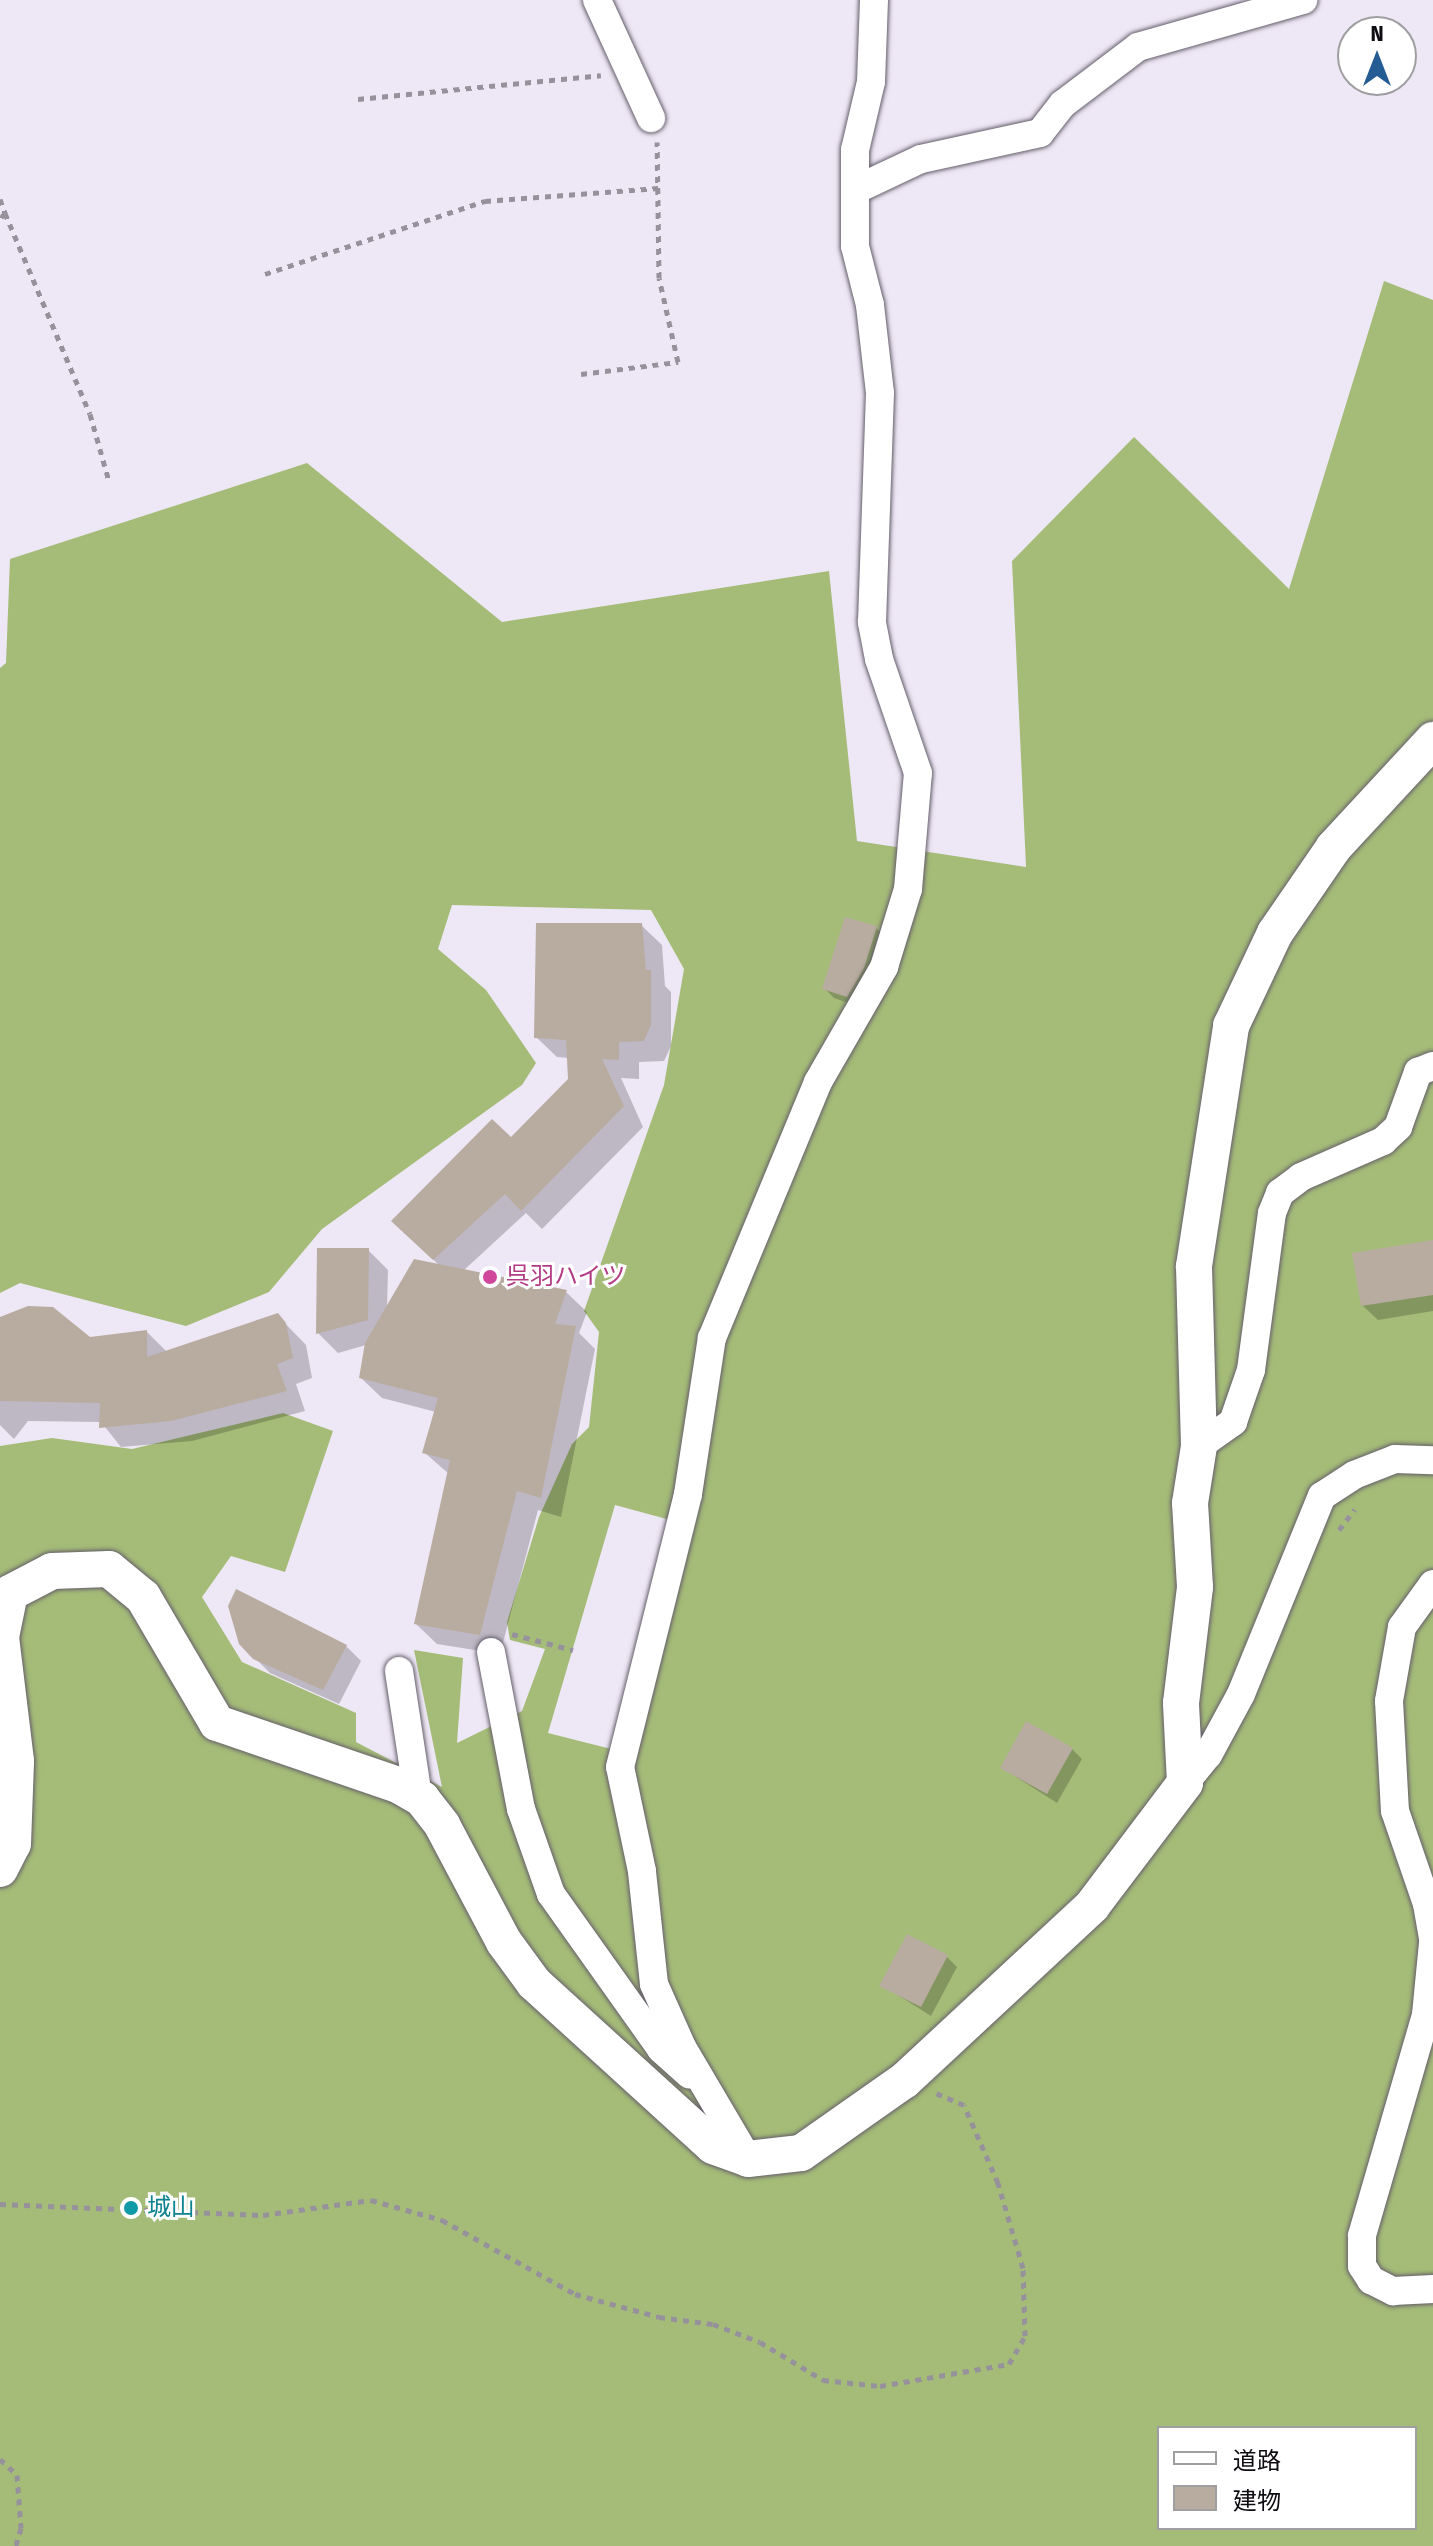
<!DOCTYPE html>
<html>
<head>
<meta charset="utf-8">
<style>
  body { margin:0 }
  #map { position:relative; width:1433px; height:2546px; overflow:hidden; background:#eee7f5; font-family:"Fira Sans Condensed","Noto Sans JP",sans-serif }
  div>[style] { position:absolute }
  .forest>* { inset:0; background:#a5bc78 }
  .shadow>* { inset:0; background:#0003 }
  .building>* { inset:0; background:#b8aca0 }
  .path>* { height:5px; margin-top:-2.5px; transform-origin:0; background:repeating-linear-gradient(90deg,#96919b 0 6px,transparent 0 12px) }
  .roads { filter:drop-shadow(0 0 2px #655e6b) drop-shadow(0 0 2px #655e6b) }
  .minor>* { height:28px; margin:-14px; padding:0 14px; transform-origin:14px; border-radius:14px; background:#fff }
  .tertiary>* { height:36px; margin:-18px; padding:0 18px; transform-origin:18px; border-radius:18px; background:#fff }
  .dots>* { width:22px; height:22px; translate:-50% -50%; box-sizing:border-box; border:4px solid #fff; border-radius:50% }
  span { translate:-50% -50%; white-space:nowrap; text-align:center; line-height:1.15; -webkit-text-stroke:6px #fff; paint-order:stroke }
  .hotel-label { font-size:24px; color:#b23c85 }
  .left { translate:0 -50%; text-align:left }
  .culture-label { font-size:24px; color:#0d838f }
  .legend { position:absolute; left:1157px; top:2426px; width:260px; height:104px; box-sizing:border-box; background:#fff; border:2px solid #9f9ea0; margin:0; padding:10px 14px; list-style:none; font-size:24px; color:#0f0c11 }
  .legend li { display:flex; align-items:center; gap:16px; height:40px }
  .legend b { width:40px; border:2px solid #9f9ea0 }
  .north { position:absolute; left:1337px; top:16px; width:80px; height:80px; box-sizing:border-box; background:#fff; border:2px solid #9f9ea0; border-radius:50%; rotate:0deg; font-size:22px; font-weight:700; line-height:32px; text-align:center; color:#0f0c11 }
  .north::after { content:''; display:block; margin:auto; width:28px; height:36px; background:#255c94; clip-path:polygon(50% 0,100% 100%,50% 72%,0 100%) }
</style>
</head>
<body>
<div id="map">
  <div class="forest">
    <i style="clip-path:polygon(evenodd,1384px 281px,1433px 300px,1433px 2546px,0 2546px,0 1446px,52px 1438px,132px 1449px,283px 1413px,333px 1431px,285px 1572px,231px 1556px,202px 1597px,242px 1662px,356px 1713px,356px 1742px,442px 1787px,414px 1650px,463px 1658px,457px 1743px,522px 1711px,545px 1649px,510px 1640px,507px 1622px,539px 1517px,572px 1444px,589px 1427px,599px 1332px,584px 1311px,664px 1085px,684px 969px,651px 910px,452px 905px,438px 949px,486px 990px,536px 1063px,522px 1085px,322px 1229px,269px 1292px,186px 1326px,20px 1283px,0 1293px,0 668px,6px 663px,10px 559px,307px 463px,502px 622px,829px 571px,857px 841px,1026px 867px,1012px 561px,1134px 437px,1289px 589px,1384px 281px,615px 1505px,674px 1521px,615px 1750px,548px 1733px,615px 1505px,1384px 281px,1159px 2428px,1415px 2428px,1415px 2528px,1159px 2528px,1159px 2428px)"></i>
  </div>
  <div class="shadow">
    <i style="clip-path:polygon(641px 925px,662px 945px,665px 986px,671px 992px,671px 1046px,664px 1061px,639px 1062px,639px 1079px,621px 1078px,643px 1127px,542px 1229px,526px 1213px,463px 1271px,566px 1292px,587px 1312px,579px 1333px,595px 1349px,561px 1517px,538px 1510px,500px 1654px,437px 1644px,416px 1624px,449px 1474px,425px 1453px,436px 1412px,382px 1398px,361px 1378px,366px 1345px,338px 1353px,318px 1333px,368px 1250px,388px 1270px,387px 1308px,441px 1267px,414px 1241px,570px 1080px,569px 1058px,557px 1057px,536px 1037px)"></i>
    <i style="clip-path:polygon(876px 928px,886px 938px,857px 1006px,834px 998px,824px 988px)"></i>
    <i style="clip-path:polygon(1433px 1242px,1433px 1311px,1378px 1320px,1362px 1305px)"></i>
    <i style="clip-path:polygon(277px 1315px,306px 1345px,312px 1378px,296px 1384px,305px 1411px,192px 1441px,121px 1447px,101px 1422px,28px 1421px,14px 1439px,0 1425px,0 1319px,89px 1339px,147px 1332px,167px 1352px)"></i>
    <i style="clip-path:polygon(346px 1646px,361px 1661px,339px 1704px,270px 1673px,254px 1657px)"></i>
    <i style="clip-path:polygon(1072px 1749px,1082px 1759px,1057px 1803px,1002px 1768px)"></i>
    <i style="clip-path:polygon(947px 1957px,957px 1967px,931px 2016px,882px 1985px)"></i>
  </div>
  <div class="building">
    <i style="clip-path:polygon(845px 917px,877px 926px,864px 968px,847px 997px,822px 989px)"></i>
    <i style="clip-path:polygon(536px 923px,642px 923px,646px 970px,651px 970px,651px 1025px,644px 1041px,619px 1042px,619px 1060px,602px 1059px,624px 1106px,521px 1211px,505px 1194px,433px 1260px,391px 1221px,492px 1119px,511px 1137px,568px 1079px,566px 1040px,534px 1038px)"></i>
    <i style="clip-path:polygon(1433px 1240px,1433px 1295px,1361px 1306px,1352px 1253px)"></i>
    <i style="clip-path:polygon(317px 1248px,369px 1248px,368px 1320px,316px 1334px)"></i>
    <i style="clip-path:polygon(414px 1259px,567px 1290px,555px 1324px,576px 1326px,541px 1498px,517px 1491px,480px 1635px,414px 1624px,450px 1460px,422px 1453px,438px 1398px,359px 1378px,365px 1343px)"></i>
    <i style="clip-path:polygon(28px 1306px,53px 1307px,90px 1337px,147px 1330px,147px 1357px,278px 1313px,286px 1323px,293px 1358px,277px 1364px,287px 1391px,171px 1421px,99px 1428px,100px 1403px,0 1401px,0 1317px)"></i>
    <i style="clip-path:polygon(236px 1589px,347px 1645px,323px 1690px,253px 1659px,239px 1644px,228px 1606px)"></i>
    <i style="clip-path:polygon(1026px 1721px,1073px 1748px,1047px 1794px,1000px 1768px)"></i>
    <i style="clip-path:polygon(907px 1934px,948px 1955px,921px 2007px,879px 1986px)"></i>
  </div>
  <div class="path">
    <i style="left:358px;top:99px;width:244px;rotate:-5.6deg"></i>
    <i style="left:0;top:199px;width:15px;rotate:70deg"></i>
    <i style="left:5px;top:213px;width:8px;rotate:130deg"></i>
    <i style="left:5px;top:213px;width:218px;rotate:67.1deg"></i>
    <i style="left:90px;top:414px;width:70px;rotate:74.2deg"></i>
    <i style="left:265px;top:274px;width:232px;rotate:-18.4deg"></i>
    <i style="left:485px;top:201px;width:174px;rotate:-4.3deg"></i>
    <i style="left:581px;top:374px;width:98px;rotate:-7.1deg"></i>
    <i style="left:678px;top:362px;width:86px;rotate:-102.7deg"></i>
    <i style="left:659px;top:278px;width:136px;rotate:-90.8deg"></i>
    <i style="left:1339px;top:1530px;width:26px;rotate:-53deg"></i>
    <i style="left:512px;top:1634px;width:63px;rotate:14.7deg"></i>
    <i style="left:0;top:2204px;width:263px;rotate:2.4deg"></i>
    <i style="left:263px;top:2215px;width:109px;rotate:-7.9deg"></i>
    <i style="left:371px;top:2200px;width:74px;rotate:15.7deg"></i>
    <i style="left:442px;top:2220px;width:152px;rotate:29.1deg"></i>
    <i style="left:575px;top:2294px;width:87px;rotate:15.3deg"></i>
    <i style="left:659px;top:2317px;width:54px;rotate:7.4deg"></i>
    <i style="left:713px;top:2324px;width:50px;rotate:21deg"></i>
    <i style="left:760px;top:2342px;width:74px;rotate:31.1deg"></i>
    <i style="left:823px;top:2380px;width:57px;rotate:6deg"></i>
    <i style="left:880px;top:2386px;width:131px;rotate:-9.7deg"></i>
    <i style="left:1009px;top:2364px;width:32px;rotate:-60deg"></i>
    <i style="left:1025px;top:2336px;width:68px;rotate:-91.7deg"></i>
    <i style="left:1023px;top:2268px;width:89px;rotate:-106.4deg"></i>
    <i style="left:998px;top:2183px;width:85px;rotate:-113.6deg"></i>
    <i style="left:964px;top:2105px;width:33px;rotate:-157deg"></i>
    <i style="left:0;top:2459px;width:23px;rotate:43deg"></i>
    <i style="left:17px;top:2475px;width:53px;rotate:85.7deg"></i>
    <i style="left:21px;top:2528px;width:19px;rotate:106deg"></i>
  </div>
  <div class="roads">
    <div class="minor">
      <i style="left:597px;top:0;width:130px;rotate:65.4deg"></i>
      <i style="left:855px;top:190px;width:73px;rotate:-25.2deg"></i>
      <i style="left:921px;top:159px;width:122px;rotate:-12.3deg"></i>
      <i style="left:1040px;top:133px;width:37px;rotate:-52deg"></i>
      <i style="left:1063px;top:104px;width:94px;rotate:-37.2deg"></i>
      <i style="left:1138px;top:47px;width:172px;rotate:-15.9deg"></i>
      <i style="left:1199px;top:1446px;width:42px;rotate:-35.2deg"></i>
      <i style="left:1233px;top:1422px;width:55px;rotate:-70.9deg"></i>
      <i style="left:1251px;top:1370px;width:158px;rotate:-82.4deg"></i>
      <i style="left:1272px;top:1213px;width:22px;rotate:-68deg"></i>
      <i style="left:1280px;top:1193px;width:26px;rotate:-37deg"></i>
      <i style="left:1301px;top:1177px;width:90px;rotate:-23.7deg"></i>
      <i style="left:1383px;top:1141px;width:21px;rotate:-43deg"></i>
      <i style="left:1398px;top:1127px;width:59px;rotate:-70deg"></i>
      <i style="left:1418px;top:1072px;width:16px;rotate:-22deg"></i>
      <i style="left:1433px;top:1584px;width:53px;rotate:125.8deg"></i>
      <i style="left:1402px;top:1627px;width:75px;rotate:100deg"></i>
      <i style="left:1389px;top:1701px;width:110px;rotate:86.9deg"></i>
      <i style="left:1395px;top:1811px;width:98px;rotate:71deg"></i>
      <i style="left:1427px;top:1904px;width:34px;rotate:80deg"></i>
      <i style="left:491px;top:1652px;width:160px;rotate:79.2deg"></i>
      <i style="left:521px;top:1809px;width:90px;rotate:70.6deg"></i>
      <i style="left:551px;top:1894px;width:190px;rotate:54.6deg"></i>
      <i style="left:661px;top:2049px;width:38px;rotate:42deg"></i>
      <i style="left:399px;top:1671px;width:126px;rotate:81.4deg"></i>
      <i style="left:1185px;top:1783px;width:36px;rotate:-51deg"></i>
      <i style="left:1208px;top:1755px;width:69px;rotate:-61.6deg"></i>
      <i style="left:1241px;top:1694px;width:214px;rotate:-67.8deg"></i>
      <i style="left:1322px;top:1496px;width:38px;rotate:-33deg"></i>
      <i style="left:1354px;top:1475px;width:44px;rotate:-21.3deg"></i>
      <i style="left:1395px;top:1459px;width:38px;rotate:2deg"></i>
      <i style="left:1433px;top:1943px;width:72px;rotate:95.6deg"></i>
      <i style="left:1426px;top:2015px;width:230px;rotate:106.2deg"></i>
      <i style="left:1362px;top:2236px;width:30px;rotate:90deg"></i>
      <i style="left:1362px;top:2266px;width:17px;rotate:57deg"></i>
      <i style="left:1371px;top:2280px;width:25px;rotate:27deg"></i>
      <i style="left:1393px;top:2291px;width:40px;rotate:-2.9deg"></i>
      <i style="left:748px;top:2159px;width:130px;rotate:-120.5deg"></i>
      <i style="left:682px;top:2047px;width:69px;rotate:-114deg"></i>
      <i style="left:654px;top:1984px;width:114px;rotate:-96.1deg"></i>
      <i style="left:642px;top:1871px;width:106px;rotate:-101.9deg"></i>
      <i style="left:620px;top:1767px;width:281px;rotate:-76deg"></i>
      <i style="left:688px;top:1494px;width:158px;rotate:-81.3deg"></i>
      <i style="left:712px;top:1338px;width:277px;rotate:-67.5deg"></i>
      <i style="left:818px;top:1082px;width:133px;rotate:-60.1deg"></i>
      <i style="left:884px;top:967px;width:82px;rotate:-72.9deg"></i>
      <i style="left:908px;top:889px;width:116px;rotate:-85.1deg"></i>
      <i style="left:918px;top:773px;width:120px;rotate:-108.9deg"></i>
      <i style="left:879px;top:659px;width:38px;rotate:-101deg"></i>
      <i style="left:872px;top:622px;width:229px;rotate:-88deg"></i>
      <i style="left:880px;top:393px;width:89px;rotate:-96.5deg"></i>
      <i style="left:870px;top:305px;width:61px;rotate:-104.3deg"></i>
      <i style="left:855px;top:246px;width:96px;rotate:-90deg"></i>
      <i style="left:855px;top:150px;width:70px;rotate:-76.8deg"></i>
      <i style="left:871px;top:82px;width:82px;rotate:-87.9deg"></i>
    </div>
    <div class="tertiary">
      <i style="left:0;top:1869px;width:28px;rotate:-63deg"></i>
      <i style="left:13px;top:1844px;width:83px;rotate:-87.9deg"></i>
      <i style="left:16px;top:1761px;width:125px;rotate:-96.9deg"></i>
      <i style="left:1px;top:1637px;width:45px;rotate:-78.4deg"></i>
      <i style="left:10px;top:1593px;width:47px;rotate:-27.6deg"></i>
      <i style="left:52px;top:1571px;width:57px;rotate:-2deg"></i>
      <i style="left:109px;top:1569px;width:44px;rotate:39.5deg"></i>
      <i style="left:143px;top:1597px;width:146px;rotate:59.6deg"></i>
      <i style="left:217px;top:1723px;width:191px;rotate:18.9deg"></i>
      <i style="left:398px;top:1785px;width:28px;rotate:30deg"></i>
      <i style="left:422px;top:1799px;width:33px;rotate:52deg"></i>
      <i style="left:442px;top:1825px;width:132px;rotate:62.1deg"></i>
      <i style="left:504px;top:1942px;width:51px;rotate:53.8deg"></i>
      <i style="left:534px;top:1983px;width:242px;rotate:42.3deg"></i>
      <i style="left:713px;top:2146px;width:37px;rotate:20deg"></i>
      <i style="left:748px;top:2159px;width:53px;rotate:-6.5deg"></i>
      <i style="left:801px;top:2153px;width:127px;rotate:-35.1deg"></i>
      <i style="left:905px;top:2080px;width:255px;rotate:-42.9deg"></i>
      <i style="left:1092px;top:1906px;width:154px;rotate:-52.9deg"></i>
      <i style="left:1185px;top:1783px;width:80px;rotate:-92.9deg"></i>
      <i style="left:1181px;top:1703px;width:117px;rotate:-83.1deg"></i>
      <i style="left:1195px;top:1587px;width:84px;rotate:-93.4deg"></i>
      <i style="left:1190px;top:1503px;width:58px;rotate:-81deg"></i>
      <i style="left:1199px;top:1446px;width:180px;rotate:-91.6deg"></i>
      <i style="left:1194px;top:1266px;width:243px;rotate:-81.2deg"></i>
      <i style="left:1231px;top:1026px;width:103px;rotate:-64.7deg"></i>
      <i style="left:1275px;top:933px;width:104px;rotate:-55.5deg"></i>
      <i style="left:1334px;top:847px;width:146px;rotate:-47.2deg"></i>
    </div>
  </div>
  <div class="dots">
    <i style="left:490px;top:1277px;background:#d1479c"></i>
    <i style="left:131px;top:2208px;background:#0f9aa8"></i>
  </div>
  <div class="hotel-label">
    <span class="left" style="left:506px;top:1277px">呉羽ハイツ</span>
  </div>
  <div class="culture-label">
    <span class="left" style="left:147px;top:2208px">城山</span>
  </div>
  <ul class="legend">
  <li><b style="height:10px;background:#fff"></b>道路</li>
  <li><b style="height:22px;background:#b8aca0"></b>建物</li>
  </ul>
  <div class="north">N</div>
</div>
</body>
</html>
